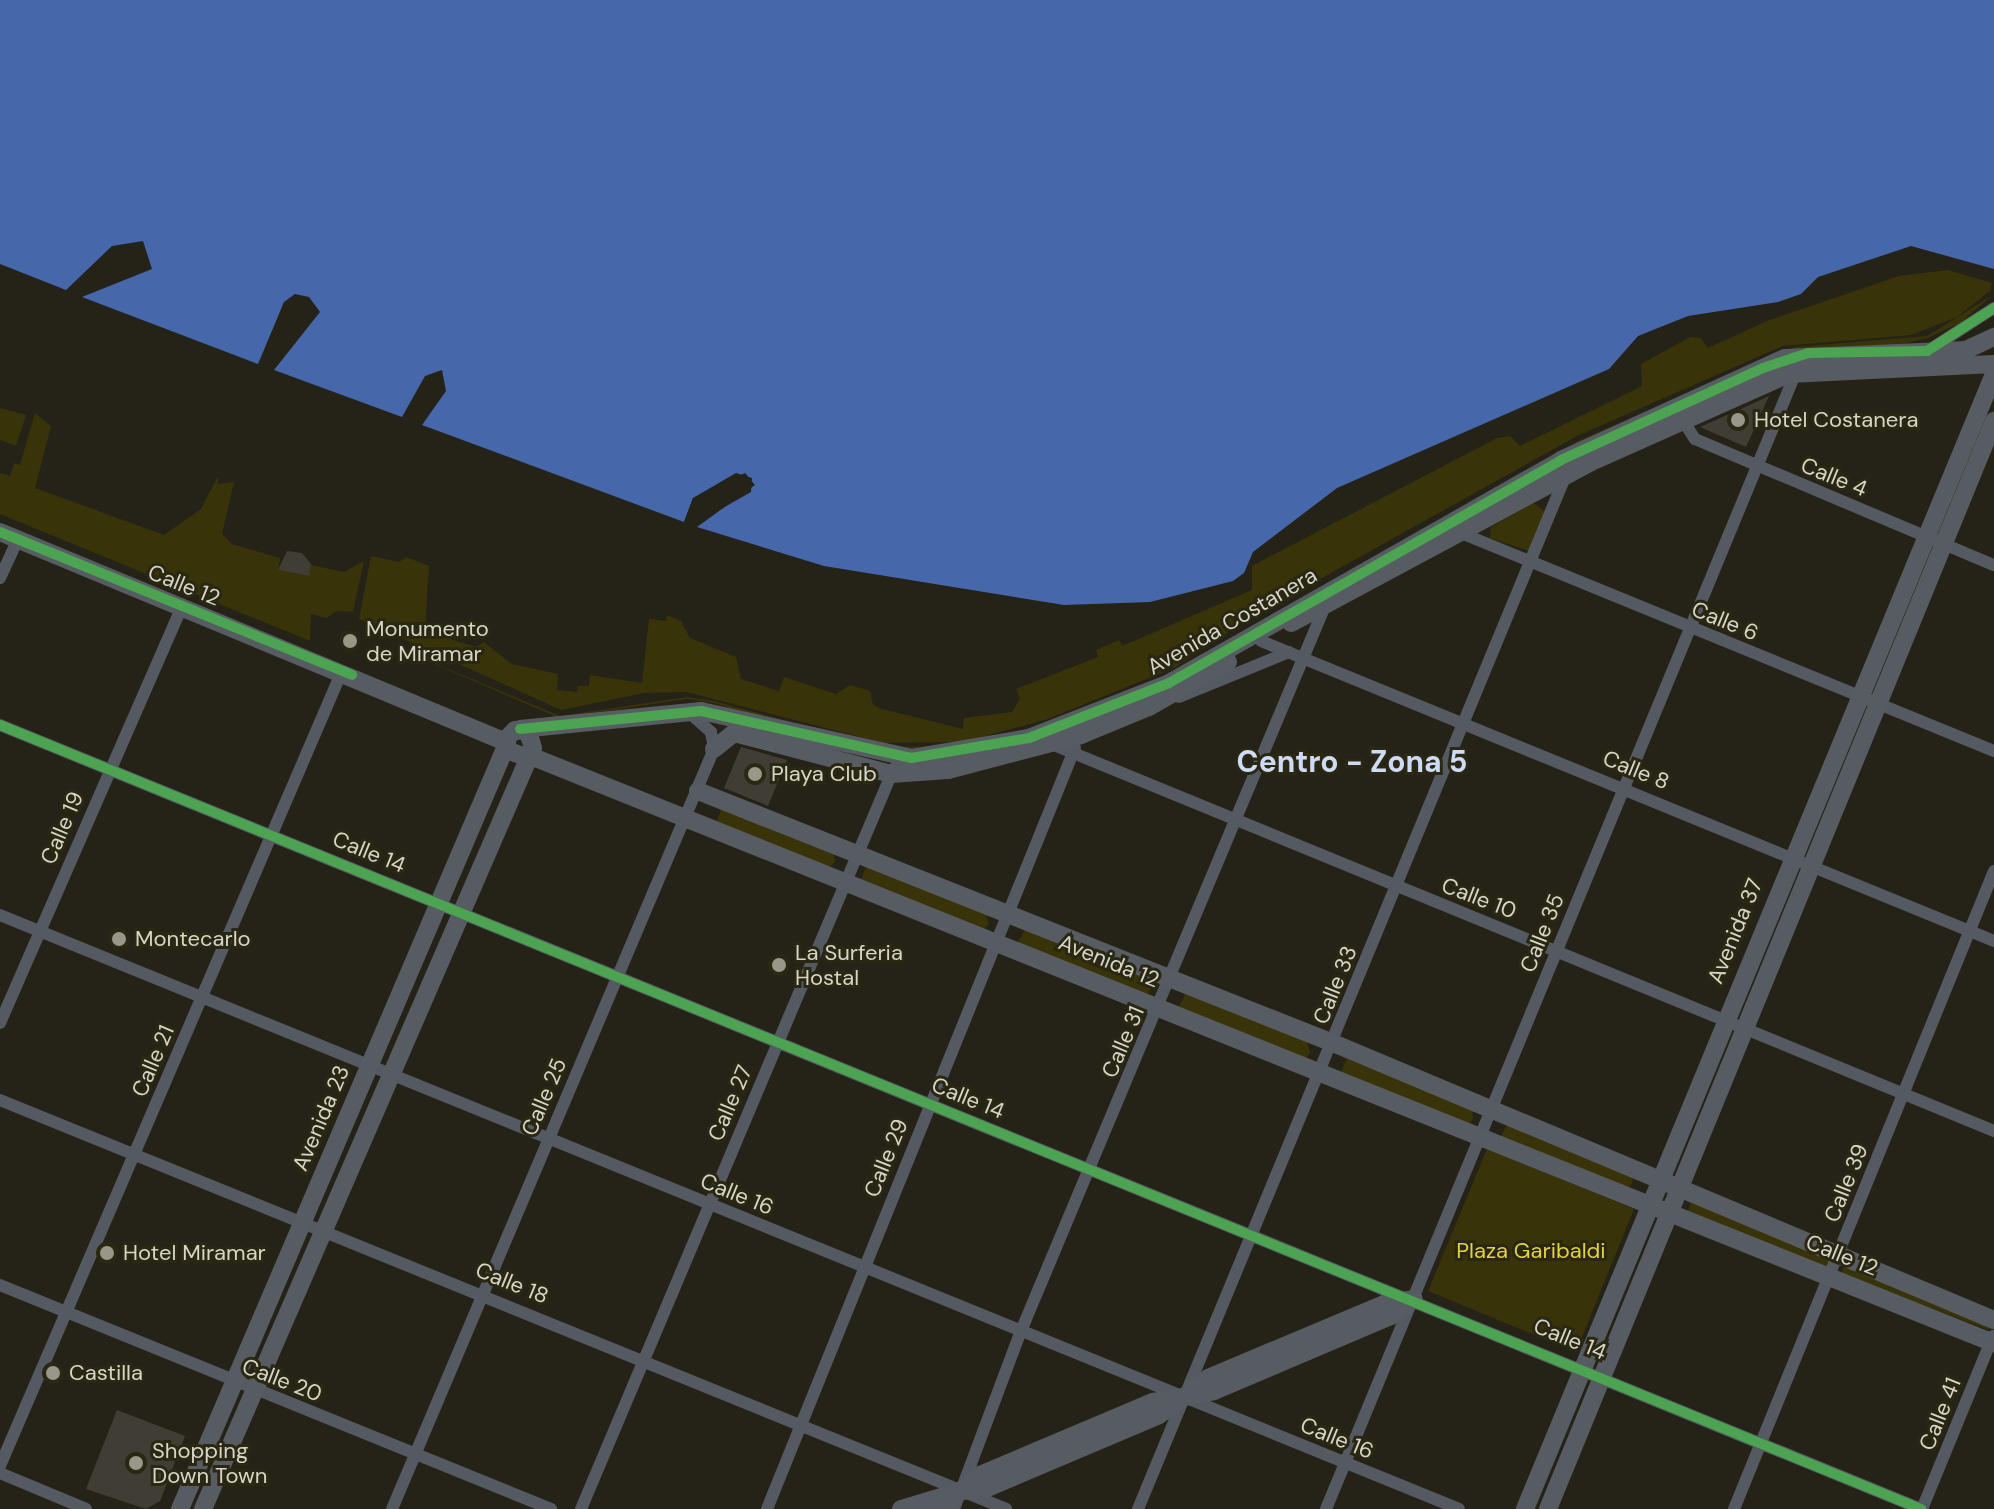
<!DOCTYPE html>
<html>
<head>
<meta charset="utf-8">
<style>
  body { margin:0 }
  #map { position:relative; width:1994px; height:1509px; overflow:hidden; background:#252318; font-family:"DM Sans",sans-serif }
  div>[style] { position:absolute }
  .green>* { inset:0; background:#383308 }
  .water>* { inset:0; background:#4767ab }
  .pier>* { inset:0; background:#252318 }
  .building>* { inset:0; background:#403e34 }
  .street>* { height:12px; margin:-6px; padding:0 6px; transform-origin:6px; border-radius:6px; background:#555a62 }
  .secondary>* { height:18px; margin:-9px; padding:0 9px; transform-origin:9px; border-radius:9px; background:#575c63 }
  .cycleway>* { height:10px; margin:-5px; padding:0 5px; transform-origin:5px; border-radius:5px; background:#4ca352 }
  .dots>* { width:22px; height:22px; translate:-50% -50%; box-sizing:border-box; border:4px solid #2a2713; border-radius:50% }
  span { translate:-50% -50%; white-space:nowrap; text-align:center; line-height:1.15; -webkit-text-stroke:6px #2a2713; paint-order:stroke }
  .poi-label { font-size:22px; color:#d6d5c8 }
  .left { translate:0 -50%; text-align:left }
  .street-label { font-size:22px; color:#d6d5c8 }
  .park-label { font-size:22px; color:#e3d144 }
  .district-label { font-size:30px; color:#cddbf6; font-weight:700 }
</style>
</head>
<body>
<div id="map">
  <div class="green">
    <i style="clip-path:polygon(1948px 270px,1992px 283px,1990px 291px,1957px 317px,1911px 335px,1783px 346px,1577px 436px,1252px 617px,1174px 668px,1045px 720px,962px 742px,883px 743px,687px 692px,644px 693px,561px 710px,359px 619px,371px 556px,399px 562px,406px 557px,429px 566px,425px 631px,476px 647px,484px 642px,512px 664px,558px 674px,557px 690px,577px 692px,578px 686px,589px 686px,590px 675px,642px 683px,649px 619px,666px 621px,667px 615px,681px 621px,690px 638px,736px 657px,741px 679px,779px 691px,784px 677px,836px 694px,850px 685px,870px 691px,873px 705px,882px 709px,963px 729px,964px 718px,1012px 712px,1020px 699px,1016px 689px,1098px 657px,1096px 650px,1119px 640px,1122px 646px,1252px 590px,1252px 566px,1497px 438px,1510px 436px,1520px 446px,1642px 386px,1641px 364px,1690px 337px,1701px 338px,1708px 348px,1767px 321px,1899px 276px)"></i>
    <i style="clip-path:polygon(1994px 294px,1960px 323px,1928px 338px,1898px 345px,1796px 350px,1581px 442px,1178px 673px,1044px 727px,964px 748px,913px 753px,883px 749px,825px 737px,713px 703px,687px 699px,559px 718px,379px 640px,560px 716px,687px 697px,714px 701px,883px 747px,963px 746px,1043px 725px,1177px 671px,1580px 440px,1795px 347px,1927px 336px)"></i>
    <i style="clip-path:polygon(0 408px,26px 415px,16px 446px,0 440px)"></i>
    <i style="clip-path:polygon(35px 413px,51px 426px,35px 488px,164px 535px,201px 509px,218px 476px,218px 484px,234px 482px,222px 534px,232px 544px,280px 558px,278px 570px,308px 576px,311px 565px,344px 572px,364px 561px,353px 612px,336px 611px,327px 618px,311px 614px,310px 641px,0 514px,0 473px,10px 476px,14px 463px,20px 465px)"></i>
    <i style="clip-path:polygon(1534px 503px,1546px 513px,1529px 551px,1490px 538px,1491px 527px)"></i>
    <i style="clip-path:polygon(723px 805px,834px 851px,835px 862px,830px 867px,716px 823px)"></i>
    <i style="clip-path:polygon(867px 865px,985px 911px,989px 924px,984px 929px,861px 879px)"></i>
    <i style="clip-path:polygon(1026px 928px,1151px 979px,1151px 989px,1148px 994px,1017px 944px)"></i>
    <i style="clip-path:polygon(1186px 993px,1307px 1041px,1310px 1053px,1306px 1058px,1179px 1007px)"></i>
    <i style="clip-path:polygon(1347px 1059px,1472px 1109px,1473px 1119px,1469px 1124px,1340px 1073px)"></i>
    <i style="clip-path:polygon(1508px 1123px,1633px 1177px,1632px 1183px,1628px 1188px,1500px 1138px)"></i>
    <i style="clip-path:polygon(1487px 1149px,1634px 1209px,1576px 1352px,1428px 1291px)"></i>
    <i style="clip-path:polygon(1691px 1202px,1830px 1258px,1828px 1268px,1688px 1211px)"></i>
    <i style="clip-path:polygon(1845px 1265px,1989px 1325px,1989px 1330px,1841px 1274px)"></i>
  </div>
  <div class="water">
    <i style="clip-path:polygon(0 0,1994px 0,1994px 269px,1911px 246px,1818px 277px,1801px 294px,1778px 302px,1688px 316px,1638px 336px,1609px 369px,1337px 488px,1253px 552px,1244px 573px,1233px 581px,1150px 602px,1064px 605px,824px 566px,697px 527px,755px 485px,745px 473px,693px 498px,684px 522px,422px 425px,446px 391px,442px 370px,425px 376px,402px 417px,274px 370px,320px 312px,309px 297px,295px 294px,284px 302px,258px 364px,82px 297px,152px 269px,143px 241px,112px 246px,66px 290px,0 264px)"></i>
  </div>
  <div class="pier">
    <i style="clip-path:polygon(736px 473px,752px 478px,751px 492px,693px 525px,748px 490px,749px 480px,737px 477px,696px 501px,696px 516px,684px 522px,693px 498px)"></i>
  </div>
  <div class="building">
    <i style="clip-path:polygon(1769px 396px,1746px 447px,1700px 427px,1741px 409px)"></i>
    <i style="clip-path:polygon(287px 551px,302px 553px,311px 564px,309px 576px,278px 570px)"></i>
    <i style="clip-path:polygon(741px 747px,787px 760px,768px 806px,724px 788px)"></i>
    <i style="clip-path:polygon(117px 1410px,185px 1436px,160px 1501px,146px 1509px,86px 1489px)"></i>
  </div>
  <div class="street">
    <i style="left:1929px;top:350px;width:77px;rotate:-32.9deg"></i>
    <i style="left:1681px;top:417px;width:26px;rotate:58deg"></i>
    <i style="left:1695px;top:439px;width:324px;rotate:22.9deg"></i>
    <i style="left:1456px;top:531px;width:581px;rotate:22.24deg"></i>
    <i style="left:0;top:578px;width:43px;rotate:-65.2deg"></i>
    <i style="left:1261px;top:641px;width:792px;rotate:22.26deg"></i>
    <i style="left:1179px;top:697px;width:119px;rotate:-22.2deg"></i>
    <i style="left:0;top:725px;width:2075px;rotate:22.2deg"></i>
    <i style="left:1049px;top:743px;width:1022px;rotate:22.32deg"></i>
    <i style="left:0;top:915px;width:1575px;rotate:22.15deg"></i>
    <i style="left:0;top:1023px;width:455px;rotate:-66.4deg"></i>
    <i style="left:0;top:1100px;width:1086px;rotate:22.12deg"></i>
    <i style="left:0;top:1285px;width:595px;rotate:22.12deg"></i>
    <i style="left:0;top:1466px;width:865px;rotate:-66.72deg"></i>
    <i style="left:0;top:1473px;width:93px;rotate:22.7deg"></i>
    <i style="left:392px;top:1509px;width:825px;rotate:-67.04deg"></i>
    <i style="left:714px;top:749px;width:17px;rotate:-100deg"></i>
    <i style="left:711px;top:732px;width:30px;rotate:-138deg"></i>
    <i style="left:581px;top:1509px;width:804px;rotate:-67.1deg"></i>
    <i style="left:767px;top:1509px;width:821px;rotate:-67.97deg"></i>
    <i style="left:954px;top:1509px;width:190px;rotate:-69.4deg"></i>
    <i style="left:1021px;top:1331px;width:786px;rotate:-67.25deg"></i>
    <i style="left:1138px;top:1509px;width:1117px;rotate:-67.52deg"></i>
    <i style="left:1326px;top:1509px;width:1230px;rotate:-67.54deg"></i>
    <i style="left:1734px;top:1509px;width:689px;rotate:-67.83deg"></i>
    <i style="left:1922px;top:1509px;width:187px;rotate:-67.7deg"></i>
  </div>
  <div class="secondary">
    <i style="left:0;top:532px;width:548px;rotate:22.54deg"></i>
    <i style="left:1291px;top:623px;width:340px;rotate:-28.2deg"></i>
    <i style="left:1591px;top:462px;width:217px;rotate:-24deg"></i>
    <i style="left:1789px;top:374px;width:205px;rotate:-2.8deg"></i>
    <i style="left:520px;top:729px;width:182px;rotate:-5.7deg"></i>
    <i style="left:701px;top:711px;width:215px;rotate:12.6deg"></i>
    <i style="left:911px;top:758px;width:120px;rotate:-9.6deg"></i>
    <i style="left:1029px;top:738px;width:150px;rotate:-21.4deg"></i>
    <i style="left:1169px;top:683px;width:451px;rotate:-29.6deg"></i>
    <i style="left:1561px;top:460px;width:246px;rotate:-24.5deg"></i>
    <i style="left:1785px;top:358px;width:181px;rotate:-2.5deg"></i>
    <i style="left:1966px;top:350px;width:31px;rotate:-25deg"></i>
    <i style="left:714px;top:749px;width:26px;rotate:-39deg"></i>
    <i style="left:734px;top:733px;width:162px;rotate:14.6deg"></i>
    <i style="left:891px;top:774px;width:57px;rotate:-4deg"></i>
    <i style="left:948px;top:770px;width:138px;rotate:-14.7deg"></i>
    <i style="left:1081px;top:735px;width:74px;rotate:-22.4deg"></i>
    <i style="left:1149px;top:707px;width:91px;rotate:-29.7deg"></i>
    <i style="left:528px;top:755px;width:1580px;rotate:21.86deg"></i>
    <i style="left:698px;top:791px;width:683px;rotate:21.65deg"></i>
    <i style="left:1333px;top:1043px;width:717px;rotate:22.74deg"></i>
    <i style="left:180px;top:1509px;width:830px;rotate:-66.86deg"></i>
    <i style="left:203px;top:1509px;width:829px;rotate:-66.56deg"></i>
    <i style="left:533px;top:748px;width:17px;rotate:-107deg"></i>
    <i style="left:528px;top:732px;width:13px;rotate:-171deg"></i>
    <i style="left:515px;top:730px;width:11px;rotate:135deg"></i>
    <i style="left:507px;top:738px;width:12px;rotate:90deg"></i>
    <i style="left:507px;top:750px;width:19px;rotate:21deg"></i>
    <i style="left:901px;top:1509px;width:63px;rotate:-16.7deg"></i>
    <i style="left:961px;top:1491px;width:25px;rotate:-40deg"></i>
    <i style="left:980px;top:1475px;width:188px;rotate:-22.9deg"></i>
    <i style="left:1153px;top:1402px;width:31px;rotate:-9deg"></i>
    <i style="left:1184px;top:1397px;width:31px;rotate:-38deg"></i>
    <i style="left:1208px;top:1378px;width:193px;rotate:-22.8deg"></i>
    <i style="left:1386px;top:1303px;width:28px;rotate:-8deg"></i>
    <i style="left:938px;top:1509px;width:29px;rotate:-38deg"></i>
    <i style="left:961px;top:1491px;width:24px;rotate:-5deg"></i>
    <i style="left:985px;top:1489px;width:189px;rotate:-23deg"></i>
    <i style="left:1159px;top:1415px;width:31px;rotate:-36deg"></i>
    <i style="left:1184px;top:1397px;width:31px;rotate:-11deg"></i>
    <i style="left:1214px;top:1391px;width:192px;rotate:-23deg"></i>
    <i style="left:1391px;top:1316px;width:25px;rotate:-37deg"></i>
    <i style="left:1525px;top:1509px;width:1228px;rotate:-67.55deg"></i>
    <i style="left:1548px;top:1509px;width:1176px;rotate:-67.71deg"></i>
  </div>
  <div class="cycleway">
    <i style="left:0;top:532px;width:380px;rotate:22.1deg"></i>
    <i style="left:0;top:725px;width:2075px;rotate:22.2deg"></i>
    <i style="left:520px;top:729px;width:182px;rotate:-5.7deg"></i>
    <i style="left:701px;top:711px;width:215px;rotate:12.6deg"></i>
    <i style="left:911px;top:758px;width:120px;rotate:-9.6deg"></i>
    <i style="left:1029px;top:738px;width:150px;rotate:-21.4deg"></i>
    <i style="left:1169px;top:683px;width:451px;rotate:-29.6deg"></i>
    <i style="left:1561px;top:460px;width:222px;rotate:-24.5deg"></i>
    <i style="left:1763px;top:368px;width:47px;rotate:-18.4deg"></i>
    <i style="left:1808px;top:353px;width:119px;rotate:-1deg"></i>
    <i style="left:1927px;top:351px;width:80px;rotate:-32.7deg"></i>
  </div>
  <div class="dots">
    <i style="left:1738px;top:420px;background:#98978a"></i>
    <i style="left:350px;top:641px;background:#98978a"></i>
    <i style="left:755px;top:774px;background:#98978a"></i>
    <i style="left:119px;top:939px;background:#98978a"></i>
    <i style="left:779px;top:965px;background:#98978a"></i>
    <i style="left:107px;top:1253px;background:#98978a"></i>
    <i style="left:53px;top:1373px;background:#98978a"></i>
    <i style="left:136px;top:1463px;background:#98978a"></i>
  </div>
  <div class="poi-label">
    <span class="left" style="left:1754px;top:420px">Hotel Costanera</span>
    <span class="left" style="left:366px;top:641px">Monumento<br>de Miramar</span>
    <span class="left" style="left:771px;top:774px">Playa Club</span>
    <span class="left" style="left:135px;top:939px">Montecarlo</span>
    <span class="left" style="left:795px;top:965px">La Surferia<br>Hostal</span>
    <span class="left" style="left:123px;top:1253px">Hotel Miramar</span>
    <span class="left" style="left:69px;top:1373px">Castilla</span>
    <span class="left" style="left:152px;top:1463px">Shopping<br>Down Town</span>
  </div>
  <div class="street-label">
    <span style="left:1834px;top:477px;rotate:22deg">Calle 4</span>
    <span style="left:184px;top:585px;rotate:22deg">Calle 12</span>
    <span style="left:1232px;top:621px;rotate:-30deg">Avenida Costanera</span>
    <span style="left:1725px;top:621px;rotate:22deg">Calle 6</span>
    <span style="left:1636px;top:770px;rotate:22deg">Calle 8</span>
    <span style="left:62px;top:828px;rotate:-67deg">Calle 19</span>
    <span style="left:369px;top:852px;rotate:22deg">Calle 14</span>
    <span style="left:1479px;top:898px;rotate:21deg">Calle 10</span>
    <span style="left:1735px;top:931px;rotate:-68deg">Avenida 37</span>
    <span style="left:1542px;top:933px;rotate:-68deg">Calle 35</span>
    <span style="left:1109px;top:961px;rotate:22deg">Avenida 12</span>
    <span style="left:1335px;top:985px;rotate:-68deg">Calle 33</span>
    <span style="left:1123px;top:1042px;rotate:-67deg">Calle 31</span>
    <span style="left:153px;top:1061px;rotate:-67deg">Calle 21</span>
    <span style="left:544px;top:1097px;rotate:-67deg">Calle 25</span>
    <span style="left:968px;top:1098px;rotate:22deg">Calle 14</span>
    <span style="left:730px;top:1103px;rotate:-67deg">Calle 27</span>
    <span style="left:321px;top:1118px;rotate:-67deg">Avenida 23</span>
    <span style="left:886px;top:1158px;rotate:-68deg">Calle 29</span>
    <span style="left:1846px;top:1183px;rotate:-68deg">Calle 39</span>
    <span style="left:737px;top:1194px;rotate:22deg">Calle 16</span>
    <span style="left:1842px;top:1255px;rotate:22deg">Calle 12</span>
    <span style="left:512px;top:1283px;rotate:22deg">Calle 18</span>
    <span style="left:1570px;top:1339px;rotate:22deg">Calle 14</span>
    <span style="left:282px;top:1380px;rotate:21deg">Calle 20</span>
    <span style="left:1940px;top:1414px;rotate:-68deg">Calle 41</span>
    <span style="left:1337px;top:1438px;rotate:22deg">Calle 16</span>
  </div>
  <div class="park-label">
    <span style="left:1531px;top:1251px">Plaza Garibaldi</span>
  </div>
  <div class="district-label">
    <span style="left:1352px;top:762px">Centro - Zona 5</span>
  </div>
</div>
</body>
</html>
